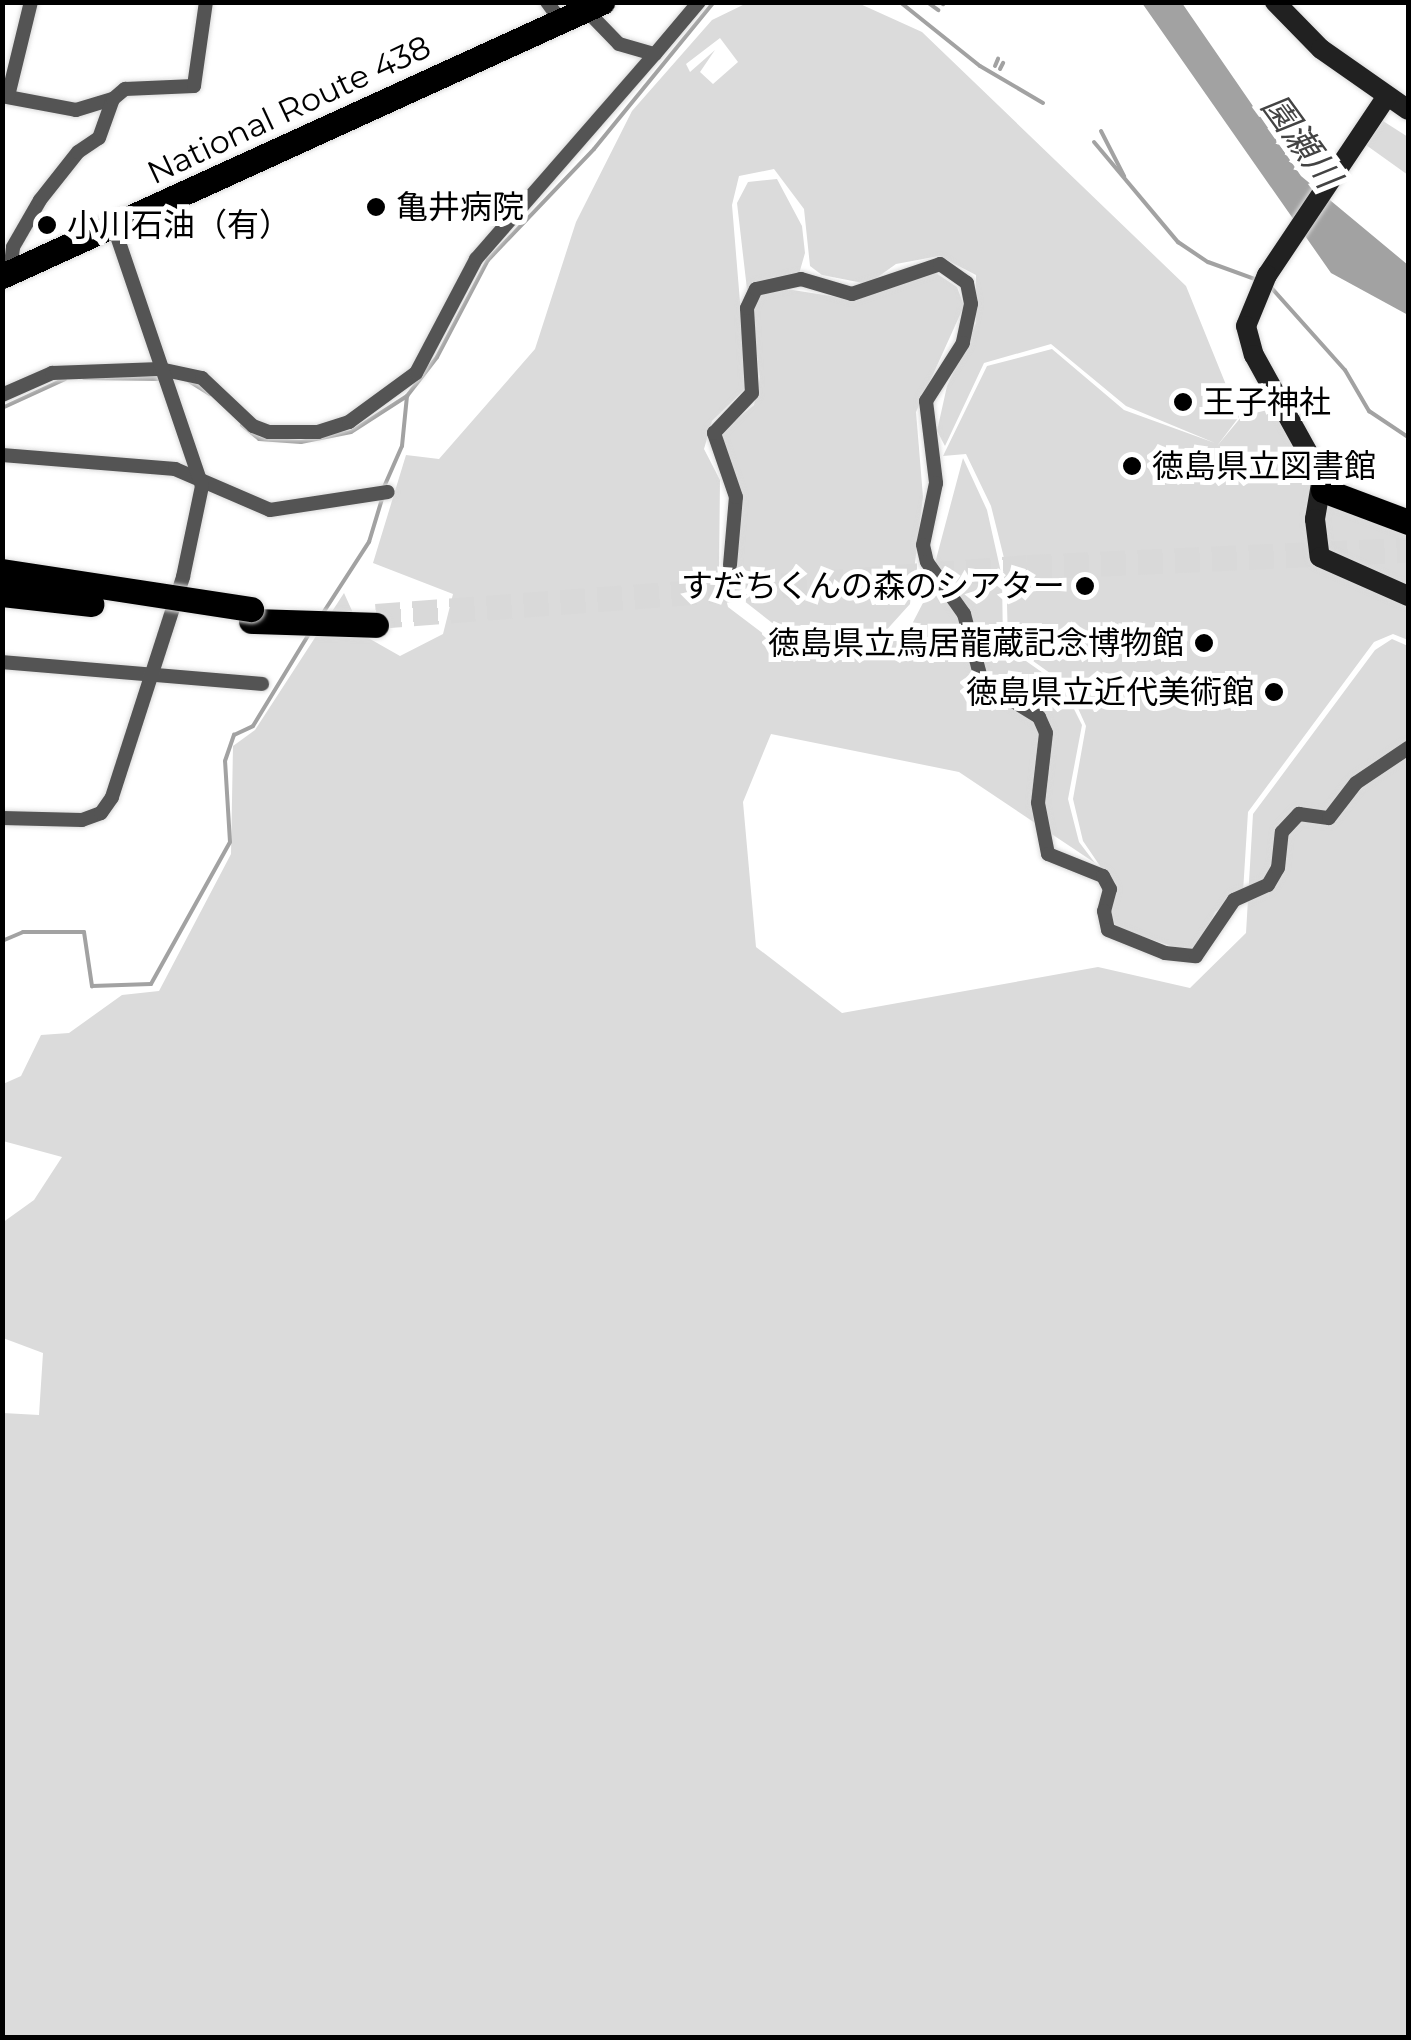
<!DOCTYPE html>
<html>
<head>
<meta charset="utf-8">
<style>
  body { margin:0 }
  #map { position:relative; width:1411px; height:2040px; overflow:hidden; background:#fff; font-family:Montserrat,"Noto Sans JP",sans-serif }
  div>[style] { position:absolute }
  .green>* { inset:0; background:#dbdbdb }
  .water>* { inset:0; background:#a2a2a2 }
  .stream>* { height:4px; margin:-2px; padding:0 2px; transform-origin:2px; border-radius:2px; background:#a2a2a2 }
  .highway-tunnel>* { height:25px; margin-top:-12.5px; transform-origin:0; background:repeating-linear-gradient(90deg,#d9d9d9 0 25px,transparent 0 37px) }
  .roads { filter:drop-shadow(0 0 2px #dbdbdb) drop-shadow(0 0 2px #dbdbdb) }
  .street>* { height:14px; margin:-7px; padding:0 7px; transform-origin:7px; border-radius:7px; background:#545454 }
  .secondary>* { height:20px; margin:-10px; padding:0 10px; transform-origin:10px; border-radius:10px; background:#212121 }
  .highway>* { height:25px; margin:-12.5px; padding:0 12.5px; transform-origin:12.5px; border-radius:12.5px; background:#000 }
  .bridges { filter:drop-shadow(0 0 2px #dbdbdb) drop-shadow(0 0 2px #dbdbdb) }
  .highway-bridge>* { height:25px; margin:-12.5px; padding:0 12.5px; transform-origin:12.5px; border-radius:12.5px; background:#000 }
  .dots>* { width:28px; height:28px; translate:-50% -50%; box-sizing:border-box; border:5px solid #fff; border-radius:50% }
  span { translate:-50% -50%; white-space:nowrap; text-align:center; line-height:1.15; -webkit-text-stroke:10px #fff; paint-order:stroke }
  .street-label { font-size:32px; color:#000 }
  .poi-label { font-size:32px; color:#000 }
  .left { translate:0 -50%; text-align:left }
  .right { translate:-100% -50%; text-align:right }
  .water-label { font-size:35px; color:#434343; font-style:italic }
  .frame { position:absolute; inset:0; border:5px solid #000; pointer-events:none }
</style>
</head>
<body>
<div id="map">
  <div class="green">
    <i style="clip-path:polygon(evenodd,747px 3px,858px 3px,922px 32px,1186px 286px,1239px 417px,1217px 446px,1242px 416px,1276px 408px,1302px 451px,1314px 495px,1408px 526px,1408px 640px,1393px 634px,1374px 642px,1248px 812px,1243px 892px,1215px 912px,1201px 944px,1189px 952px,1117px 928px,1110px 914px,1117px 891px,1083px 841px,1073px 799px,1086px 726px,1068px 686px,1008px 643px,1006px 566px,991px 506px,966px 454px,943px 456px,987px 366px,1052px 349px,1124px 410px,1215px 443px,1126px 406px,1051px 344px,984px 363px,945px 446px,937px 431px,947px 386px,976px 323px,976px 275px,939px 256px,896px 264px,868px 284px,822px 275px,810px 266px,804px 209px,774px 169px,739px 176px,732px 205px,747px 387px,712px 421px,704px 449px,720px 480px,719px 571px,728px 607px,790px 654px,849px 661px,911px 626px,926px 597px,963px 458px,987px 510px,1002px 577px,1003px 645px,1063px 687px,1082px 725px,1068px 799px,1079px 842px,1095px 863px,959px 772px,771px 734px,743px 802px,756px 947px,842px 1013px,1098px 967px,1190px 988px,1246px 933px,1253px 814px,1375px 650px,1392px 639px,1408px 646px,1408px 2037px,3px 2037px,3px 1413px,39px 1415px,43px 1353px,3px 1338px,2px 1223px,34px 1200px,62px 1157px,3px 1141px,3px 1084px,21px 1076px,41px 1035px,69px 1033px,122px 995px,159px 991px,231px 854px,233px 746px,255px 730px,344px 593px,363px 635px,400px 656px,443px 634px,453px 594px,373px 563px,406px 455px,439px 459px,535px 349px,576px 222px,632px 111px,712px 20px,747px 3px,720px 38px,738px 62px,713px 84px,700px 72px,715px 50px,690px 72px,686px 64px,720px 38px)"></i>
    <i style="clip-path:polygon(1383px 121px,1408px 137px,1408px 175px,1366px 145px)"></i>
    <i style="clip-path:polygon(777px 179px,802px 226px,805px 253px,799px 274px,770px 278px,748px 298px,737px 203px,748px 182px)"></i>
    <i style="clip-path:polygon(923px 273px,936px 273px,957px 287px,964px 306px,916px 412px,923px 497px,910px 604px,882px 635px,849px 652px,803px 647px,734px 593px,741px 498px,719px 434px,754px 405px,760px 378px,751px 308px,762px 292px,780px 288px,856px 300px)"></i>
  </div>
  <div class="water">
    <i style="clip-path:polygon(1142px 3px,1182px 3px,1301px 176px,1408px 265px,1408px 315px,1331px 273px)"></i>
  </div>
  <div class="stream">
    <i style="left:900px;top:2px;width:102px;rotate:38.7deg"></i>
    <i style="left:980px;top:66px;width:73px;rotate:30.4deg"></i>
    <i style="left:927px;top:2px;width:14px;rotate:36deg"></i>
    <i style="left:940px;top:2px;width:4px;rotate:34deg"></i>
    <i style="left:995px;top:66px;width:8px;rotate:-67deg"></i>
    <i style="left:1000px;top:69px;width:7px;rotate:-63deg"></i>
    <i style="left:1101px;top:131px;width:51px;rotate:62.9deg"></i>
    <i style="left:1094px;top:142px;width:131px;rotate:50deg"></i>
    <i style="left:1178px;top:242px;width:36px;rotate:34deg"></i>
    <i style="left:1208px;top:262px;width:50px;rotate:19.9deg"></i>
    <i style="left:1268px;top:284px;width:115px;rotate:48.2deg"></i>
    <i style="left:1345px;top:370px;width:48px;rotate:59.7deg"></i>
    <i style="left:1369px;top:411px;width:47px;rotate:33.7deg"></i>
    <i style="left:84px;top:378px;width:76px;rotate:0.8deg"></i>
    <i style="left:189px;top:381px;width:25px;rotate:32deg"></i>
    <i style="left:2px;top:408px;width:69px;rotate:-24.7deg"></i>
    <i style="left:242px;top:425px;width:22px;rotate:39deg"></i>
    <i style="left:259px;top:439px;width:42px;rotate:4.1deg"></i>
    <i style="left:301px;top:442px;width:51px;rotate:-11.3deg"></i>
    <i style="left:351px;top:432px;width:67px;rotate:-32.7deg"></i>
    <i style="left:407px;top:396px;width:49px;rotate:-52.4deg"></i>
    <i style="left:437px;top:357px;width:110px;rotate:-62.3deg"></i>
    <i style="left:488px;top:260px;width:153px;rotate:-46.3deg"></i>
    <i style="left:594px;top:149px;width:190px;rotate:-50.8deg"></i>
    <i style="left:384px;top:487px;width:45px;rotate:-66.3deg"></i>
    <i style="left:402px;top:446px;width:50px;rotate:-84.3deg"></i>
    <i style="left:323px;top:613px;width:85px;rotate:-57.1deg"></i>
    <i style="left:369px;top:542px;width:45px;rotate:-73.2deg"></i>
    <i style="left:2px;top:941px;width:23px;rotate:-23deg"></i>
    <i style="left:23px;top:932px;width:61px"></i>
    <i style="left:84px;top:932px;width:55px;rotate:81.6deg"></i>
    <i style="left:92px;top:986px;width:59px;rotate:-1.9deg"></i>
    <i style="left:151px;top:984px;width:162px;rotate:-60.9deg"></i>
    <i style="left:230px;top:842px;width:81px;rotate:-93.5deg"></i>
    <i style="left:225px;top:761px;width:28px;rotate:-71deg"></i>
    <i style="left:234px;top:735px;width:21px;rotate:-25deg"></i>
    <i style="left:253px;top:726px;width:108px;rotate:-58.7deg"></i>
  </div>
  <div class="highway-tunnel">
    <i style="left:376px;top:616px;width:653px;rotate:-4.3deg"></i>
    <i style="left:1027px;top:567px;width:381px;rotate:-2.6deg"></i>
  </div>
  <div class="roads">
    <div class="street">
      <i style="left:547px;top:2px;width:24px;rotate:54deg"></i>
      <i style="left:586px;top:10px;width:47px;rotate:45.9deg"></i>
      <i style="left:619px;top:44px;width:37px;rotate:16deg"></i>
      <i style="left:655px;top:54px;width:68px;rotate:-49.8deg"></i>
      <i style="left:2px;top:96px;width:75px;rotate:10.7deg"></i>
      <i style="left:76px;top:110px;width:39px;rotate:-17deg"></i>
      <i style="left:8px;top:96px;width:97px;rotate:-76.3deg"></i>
      <i style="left:10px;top:272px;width:25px;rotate:-83deg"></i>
      <i style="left:13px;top:247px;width:54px;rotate:-60.1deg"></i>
      <i style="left:40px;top:200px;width:61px;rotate:-51.6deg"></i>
      <i style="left:78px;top:152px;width:25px;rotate:-34deg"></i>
      <i style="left:99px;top:138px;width:41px;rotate:-70.3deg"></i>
      <i style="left:113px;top:99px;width:16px;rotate:-40deg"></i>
      <i style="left:125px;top:89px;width:69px;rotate:-2.5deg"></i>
      <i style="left:194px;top:86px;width:85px;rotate:-81.9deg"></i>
      <i style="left:2px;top:395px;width:55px;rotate:-23.7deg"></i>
      <i style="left:52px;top:373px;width:108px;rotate:-2.1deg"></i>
      <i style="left:160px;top:369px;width:43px;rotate:12.1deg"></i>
      <i style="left:202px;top:378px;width:70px;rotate:43.3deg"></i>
      <i style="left:253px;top:426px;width:17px;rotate:21deg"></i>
      <i style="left:269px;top:432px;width:49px"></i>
      <i style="left:318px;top:432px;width:33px;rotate:-18deg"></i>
      <i style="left:349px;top:422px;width:83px;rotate:-36.2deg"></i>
      <i style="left:416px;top:373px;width:129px;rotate:-62.2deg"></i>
      <i style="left:476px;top:259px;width:272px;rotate:-48.9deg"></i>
      <i style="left:2px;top:455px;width:174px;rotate:4.6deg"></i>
      <i style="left:175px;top:469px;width:103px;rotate:23.3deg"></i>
      <i style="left:270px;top:510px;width:119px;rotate:-8.7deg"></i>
      <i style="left:730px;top:565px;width:68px;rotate:-85deg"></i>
      <i style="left:736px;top:497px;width:68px;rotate:-109deg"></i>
      <i style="left:714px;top:433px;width:55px;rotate:-46.5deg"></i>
      <i style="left:752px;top:393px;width:85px;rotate:-93.4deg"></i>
      <i style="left:747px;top:308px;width:21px;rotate:-65deg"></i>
      <i style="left:756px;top:289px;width:46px;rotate:-12.5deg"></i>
      <i style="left:801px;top:279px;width:53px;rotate:16.4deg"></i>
      <i style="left:852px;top:294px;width:93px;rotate:-18.8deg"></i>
      <i style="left:940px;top:264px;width:33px;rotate:35deg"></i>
      <i style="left:967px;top:283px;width:21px;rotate:79deg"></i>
      <i style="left:971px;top:304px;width:40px;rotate:102deg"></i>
      <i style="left:963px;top:343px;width:69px;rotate:122.5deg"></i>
      <i style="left:926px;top:401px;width:83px;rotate:83deg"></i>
      <i style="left:936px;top:483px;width:63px;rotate:101.8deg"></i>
      <i style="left:923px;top:545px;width:17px;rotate:77deg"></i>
      <i style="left:927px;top:562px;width:64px;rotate:54.6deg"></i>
      <i style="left:964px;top:614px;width:70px;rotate:75.2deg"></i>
      <i style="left:982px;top:682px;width:67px;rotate:31.6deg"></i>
      <i style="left:1039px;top:717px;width:17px;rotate:66deg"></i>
      <i style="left:1046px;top:733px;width:70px;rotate:96.5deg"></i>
      <i style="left:1038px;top:803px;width:52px;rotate:78.9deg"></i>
      <i style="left:1048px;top:854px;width:59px;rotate:21.8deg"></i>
      <i style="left:1103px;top:876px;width:15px;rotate:62deg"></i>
      <i style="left:1110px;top:889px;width:23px;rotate:105deg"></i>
      <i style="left:1104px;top:911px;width:19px;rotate:78deg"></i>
      <i style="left:1108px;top:930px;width:61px;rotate:22deg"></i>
      <i style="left:1165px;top:953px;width:31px;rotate:6deg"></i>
      <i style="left:1196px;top:956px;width:68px;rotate:-55.8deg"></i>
      <i style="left:1234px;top:900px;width:37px;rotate:-24deg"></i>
      <i style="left:1268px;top:885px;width:20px;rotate:-60deg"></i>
      <i style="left:1278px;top:868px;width:36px;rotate:-84deg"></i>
      <i style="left:1282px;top:832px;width:25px;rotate:-47deg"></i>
      <i style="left:1299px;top:814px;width:30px;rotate:8deg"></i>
      <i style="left:1329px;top:818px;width:44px;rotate:-52.4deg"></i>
      <i style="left:1356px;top:783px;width:63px;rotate:-33.9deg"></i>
      <i style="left:2px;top:662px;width:261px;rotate:4.8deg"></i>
      <i style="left:2px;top:818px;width:80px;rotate:1.4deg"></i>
      <i style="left:82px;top:820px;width:20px;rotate:-20deg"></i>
      <i style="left:101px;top:813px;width:19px;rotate:-55deg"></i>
      <i style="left:112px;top:797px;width:231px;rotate:-72.1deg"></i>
      <i style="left:183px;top:577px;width:93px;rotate:-78.2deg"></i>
      <i style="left:202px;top:486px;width:274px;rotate:-108.8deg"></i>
    </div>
    <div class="secondary">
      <i style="left:1275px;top:2px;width:66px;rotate:45.6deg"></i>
      <i style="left:1321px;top:49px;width:106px;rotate:35deg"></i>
      <i style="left:1387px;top:96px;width:216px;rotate:123.8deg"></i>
      <i style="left:1267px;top:275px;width:55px;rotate:112.4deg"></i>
      <i style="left:1246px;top:326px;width:30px;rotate:75deg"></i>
      <i style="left:1254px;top:355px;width:141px;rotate:61.1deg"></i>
      <i style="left:1322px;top:478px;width:42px;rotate:99.7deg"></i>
      <i style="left:1315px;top:519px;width:38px;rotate:83deg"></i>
      <i style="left:1320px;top:557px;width:96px;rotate:23.9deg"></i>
    </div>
    <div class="highway">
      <i style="left:2px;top:276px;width:660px;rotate:-24.54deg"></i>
      <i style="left:1323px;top:490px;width:91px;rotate:20.6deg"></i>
      <i style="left:251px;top:621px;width:125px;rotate:1.8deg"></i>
    </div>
  </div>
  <div class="bridges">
    <div class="highway-bridge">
      <i style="left:2px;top:571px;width:252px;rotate:8.7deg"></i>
      <i style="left:2px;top:594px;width:90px;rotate:6.4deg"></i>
    </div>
  </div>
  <div class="dots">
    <i style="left:376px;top:207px;background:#000"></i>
    <i style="left:47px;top:225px;background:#000"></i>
    <i style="left:1183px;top:402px;background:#000"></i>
    <i style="left:1132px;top:466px;background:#000"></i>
    <i style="left:1085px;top:586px;background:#000"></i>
    <i style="left:1204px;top:643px;background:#000"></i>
    <i style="left:1274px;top:692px;background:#000"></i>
  </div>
  <div class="street-label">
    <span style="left:289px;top:110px;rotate:-25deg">National Route 438</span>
  </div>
  <div class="poi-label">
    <span class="left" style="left:396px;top:207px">亀井病院</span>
    <span class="left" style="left:67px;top:225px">小川石油（有）</span>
    <span class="left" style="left:1203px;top:402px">王子神社</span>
    <span class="left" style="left:1152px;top:466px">徳島県立図書館</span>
    <span class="right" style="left:1065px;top:586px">すだちくんの森のシアター</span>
    <span class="right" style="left:1184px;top:643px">徳島県立鳥居龍蔵記念博物館</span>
    <span class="right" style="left:1254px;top:692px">徳島県立近代美術館</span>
  </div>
  <div class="water-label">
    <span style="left:1301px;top:141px;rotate:54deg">園瀬川</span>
  </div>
  <div class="frame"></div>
</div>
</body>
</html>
